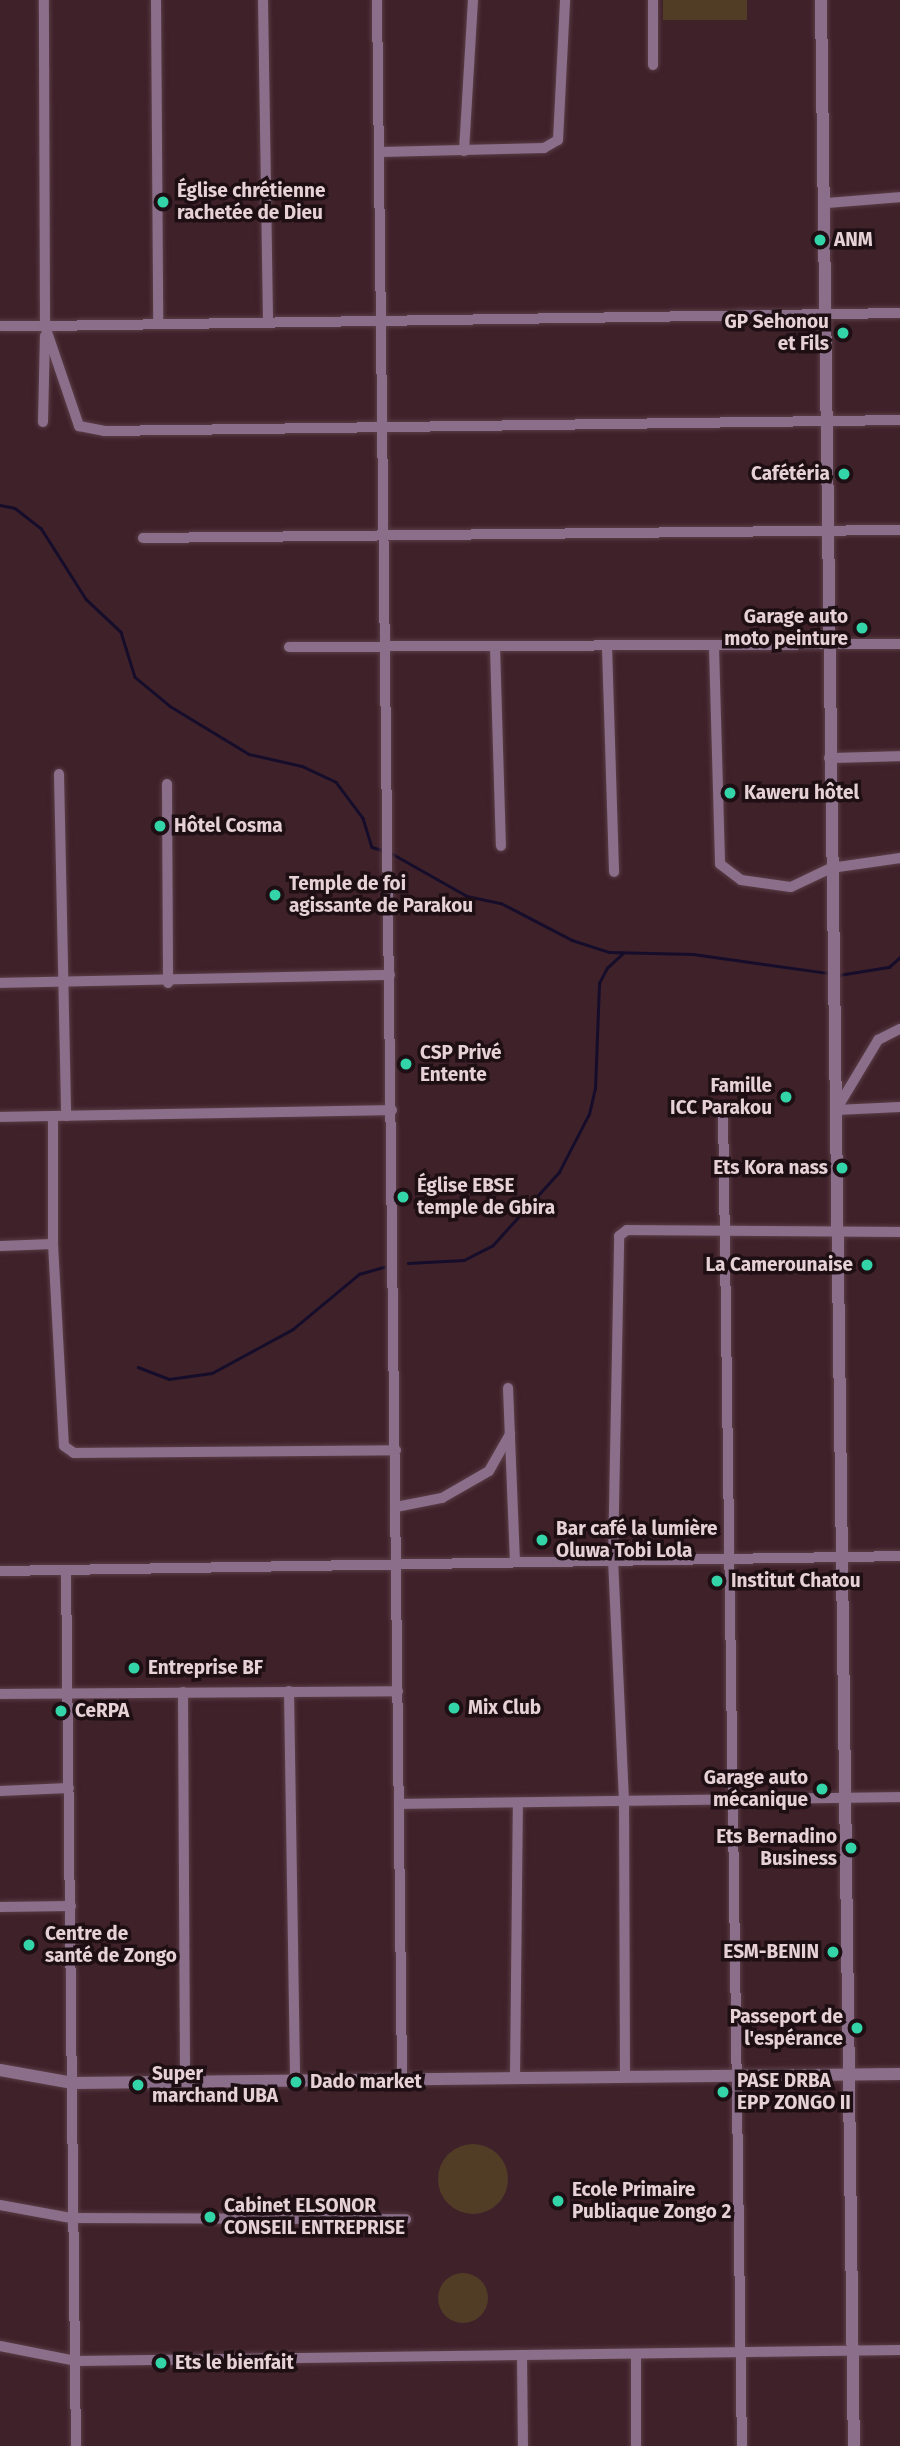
<!DOCTYPE html>
<html>
<head>
<meta charset="utf-8">
<style>
  body { margin:0 }
  #map { position:relative; width:900px; height:2446px; overflow:hidden; background:#3f212a; font-family:"Fira Sans",sans-serif }
  div>[style] { position:absolute }
  .green>* { inset:0; background:#513d26 }
  .round { border-radius:50% }
  .stream>* { height:2.5px; margin:-1.25px; padding:0 1.25px; transform-origin:1.25px; border-radius:1.25px; background:#160d2a }
  .roads { filter:drop-shadow(0 0 2px #5a3d46) drop-shadow(0 0 2px #5a3d46) }
  .minor>* { height:10px; margin:-5px; padding:0 5px; transform-origin:5px; border-radius:5px; background:#8b6f8a }
  .tertiary>* { height:12px; margin:-6px; padding:0 6px; transform-origin:6px; border-radius:6px; background:#8b6f8a }
  .dots>* { width:19px; height:19px; translate:-50% -50%; box-sizing:border-box; border:4px solid #1d0f13; border-radius:50% }
  span { translate:-50% -50%; white-space:nowrap; text-align:center; line-height:1.15; -webkit-text-stroke:7px #1d0f13; paint-order:stroke }
  .poi-label { font-size:19px; color:#e6d1d6; font-weight:700 }
  .left { translate:0 -50%; text-align:left }
  .right { translate:-100% -50%; text-align:right }
</style>
</head>
<body>
<div id="map">
  <div class="green">
    <i style="clip-path:polygon(663px 0,747px 0,747px 20px,663px 20px)"></i>
    <i class="round" style="left:438px;top:2144px;width:70px;height:70px"></i>
    <i class="round" style="left:438px;top:2273px;width:50px;height:50px"></i>
  </div>
  <div class="stream">
    <i style="left:0;top:505px;width:15px;rotate:11deg"></i>
    <i style="left:15px;top:508px;width:33px;rotate:38deg"></i>
    <i style="left:41px;top:528px;width:84px;rotate:57.6deg"></i>
    <i style="left:86px;top:599px;width:48px;rotate:43.3deg"></i>
    <i style="left:121px;top:632px;width:47px;rotate:72.7deg"></i>
    <i style="left:135px;top:677px;width:45px;rotate:39.6deg"></i>
    <i style="left:170px;top:706px;width:92px;rotate:31.3deg"></i>
    <i style="left:249px;top:754px;width:54px;rotate:12.8deg"></i>
    <i style="left:302px;top:766px;width:38px;rotate:25deg"></i>
    <i style="left:336px;top:782px;width:45px;rotate:53.1deg"></i>
    <i style="left:363px;top:818px;width:30px;rotate:73deg"></i>
    <i style="left:372px;top:847px;width:14px;rotate:17deg"></i>
    <i style="left:391px;top:853px;width:87px;rotate:29.5deg"></i>
    <i style="left:467px;top:896px;width:35px;rotate:12deg"></i>
    <i style="left:501px;top:903px;width:80px;rotate:27.5deg"></i>
    <i style="left:572px;top:940px;width:39px;rotate:18deg"></i>
    <i style="left:609px;top:952px;width:84px;rotate:1.4deg"></i>
    <i style="left:693px;top:954px;width:137px;rotate:8deg"></i>
    <i style="left:839px;top:975px;width:51px;rotate:-9.1deg"></i>
    <i style="left:889px;top:967px;width:15px;rotate:-42deg"></i>
    <i style="left:408px;top:1263px;width:56px;rotate:-3.1deg"></i>
    <i style="left:464px;top:1260px;width:31px;rotate:-27deg"></i>
    <i style="left:492px;top:1246px;width:100px;rotate:-47.8deg"></i>
    <i style="left:559px;top:1172px;width:65px;rotate:-62.7deg"></i>
    <i style="left:589px;top:1114px;width:26px;rotate:-77deg"></i>
    <i style="left:595px;top:1089px;width:106px;rotate:-87.8deg"></i>
    <i style="left:599px;top:983px;width:17px;rotate:-62deg"></i>
    <i style="left:607px;top:968px;width:22px;rotate:-43deg"></i>
    <i style="left:138px;top:1367px;width:33px;rotate:21deg"></i>
    <i style="left:169px;top:1379px;width:43px;rotate:-7.9deg"></i>
    <i style="left:212px;top:1373px;width:92px;rotate:-28.5deg"></i>
    <i style="left:293px;top:1329px;width:86px;rotate:-39.8deg"></i>
    <i style="left:359px;top:1274px;width:26px;rotate:-16deg"></i>
  </div>
  <div class="roads">
    <div class="minor">
      <i style="left:156px;top:0;width:322px;rotate:89.6deg"></i>
      <i style="left:263px;top:0;width:320px;rotate:89.1deg"></i>
      <i style="left:377px;top:0;width:2080px;rotate:89.31deg"></i>
      <i style="left:653px;top:0;width:65px;rotate:90deg"></i>
      <i style="left:464px;top:151px;width:151px;rotate:-86.6deg"></i>
      <i style="left:381px;top:152px;width:163px;rotate:-1.4deg"></i>
      <i style="left:544px;top:148px;width:16px;rotate:-30deg"></i>
      <i style="left:558px;top:140px;width:140px;rotate:-87.1deg"></i>
      <i style="left:826px;top:203px;width:74px;rotate:-4.6deg"></i>
      <i style="left:0;top:326px;width:45px"></i>
      <i style="left:45px;top:326px;width:326px;rotate:-90.2deg"></i>
      <i style="left:45px;top:326px;width:106px;rotate:71.2deg"></i>
      <i style="left:79px;top:426px;width:25px;rotate:11deg"></i>
      <i style="left:104px;top:431px;width:796px;rotate:-0.79deg"></i>
      <i style="left:45px;top:326px;width:855px;rotate:-0.87deg"></i>
      <i style="left:43px;top:422px;width:86px;rotate:-88.7deg"></i>
      <i style="left:143px;top:538px;width:757px;rotate:-0.61deg"></i>
      <i style="left:289px;top:647px;width:611px;rotate:-0.28deg"></i>
      <i style="left:495px;top:647px;width:199px;rotate:88.3deg"></i>
      <i style="left:607px;top:647px;width:225px;rotate:88.2deg"></i>
      <i style="left:714px;top:647px;width:217px;rotate:88.4deg"></i>
      <i style="left:720px;top:864px;width:26px;rotate:37deg"></i>
      <i style="left:741px;top:880px;width:50px;rotate:8deg"></i>
      <i style="left:791px;top:887px;width:44px;rotate:-25.4deg"></i>
      <i style="left:831px;top:868px;width:70px;rotate:-8.2deg"></i>
      <i style="left:829px;top:758px;width:71px;rotate:-1.6deg"></i>
      <i style="left:59px;top:774px;width:342px;rotate:88.8deg"></i>
      <i style="left:167px;top:784px;width:199px;rotate:89.7deg"></i>
      <i style="left:0;top:983px;width:390px;rotate:-1.2deg"></i>
      <i style="left:723px;top:1108px;width:1338px;rotate:89.19deg"></i>
      <i style="left:836px;top:1110px;width:82px;rotate:-59deg"></i>
      <i style="left:878px;top:1040px;width:25px;rotate:-27deg"></i>
      <i style="left:836px;top:1110px;width:64px;rotate:-2.7deg"></i>
      <i style="left:53px;top:1116px;width:128px;rotate:90deg"></i>
      <i style="left:53px;top:1244px;width:202px;rotate:86.9deg"></i>
      <i style="left:64px;top:1446px;width:12px;rotate:35deg"></i>
      <i style="left:74px;top:1453px;width:322px;rotate:-0.5deg"></i>
      <i style="left:0;top:1117px;width:392px;rotate:-1deg"></i>
      <i style="left:0;top:1246px;width:53px;rotate:-2.2deg"></i>
      <i style="left:508px;top:1388px;width:174px;rotate:87.7deg"></i>
      <i style="left:396px;top:1507px;width:47px;rotate:-11.1deg"></i>
      <i style="left:442px;top:1498px;width:54px;rotate:-29.9deg"></i>
      <i style="left:489px;top:1471px;width:43px;rotate:-60.4deg"></i>
      <i style="left:66px;top:1570px;width:876px;rotate:89.35deg"></i>
      <i style="left:0;top:1571px;width:900px;rotate:-0.95deg"></i>
      <i style="left:289px;top:1691px;width:390px;rotate:89.1deg"></i>
      <i style="left:183px;top:1692px;width:390px;rotate:89.7deg"></i>
      <i style="left:0;top:1694px;width:398px;rotate:-0.4deg"></i>
      <i style="left:0;top:1791px;width:69px;rotate:-2.5deg"></i>
      <i style="left:399px;top:1804px;width:501px;rotate:-0.8deg"></i>
      <i style="left:0;top:1907px;width:71px;rotate:-0.8deg"></i>
      <i style="left:625px;top:2077px;width:276px;rotate:-90.2deg"></i>
      <i style="left:624px;top:1801px;width:241px;rotate:-92.6deg"></i>
      <i style="left:613px;top:1560px;width:324px;rotate:-88.9deg"></i>
      <i style="left:619px;top:1236px;width:10px;rotate:-37deg"></i>
      <i style="left:627px;top:1230px;width:273px;rotate:0.4deg"></i>
      <i style="left:515px;top:2078px;width:275px;rotate:-89.4deg"></i>
      <i style="left:0;top:2205px;width:72px;rotate:10.4deg"></i>
      <i style="left:71px;top:2218px;width:335px;rotate:0.2deg"></i>
      <i style="left:0;top:2346px;width:77px;rotate:11.2deg"></i>
      <i style="left:76px;top:2361px;width:824px;rotate:-0.76deg"></i>
      <i style="left:522px;top:2355px;width:91px;rotate:89.4deg"></i>
      <i style="left:636px;top:2446px;width:92px;rotate:-90deg"></i>
    </div>
    <div class="tertiary">
      <i style="left:821px;top:0;width:2446px;rotate:89.23deg"></i>
      <i style="left:0;top:2070px;width:74px;rotate:10.1deg"></i>
      <i style="left:73px;top:2083px;width:827px;rotate:-0.62deg"></i>
    </div>
  </div>
  <div class="dots">
    <i style="left:163px;top:202px;background:#32d4a8"></i>
    <i style="left:820px;top:240px;background:#32d4a8"></i>
    <i style="left:843px;top:333px;background:#32d4a8"></i>
    <i style="left:844px;top:474px;background:#32d4a8"></i>
    <i style="left:862px;top:628px;background:#32d4a8"></i>
    <i style="left:730px;top:793px;background:#32d4a8"></i>
    <i style="left:160px;top:826px;background:#32d4a8"></i>
    <i style="left:275px;top:895px;background:#32d4a8"></i>
    <i style="left:406px;top:1064px;background:#32d4a8"></i>
    <i style="left:786px;top:1097px;background:#32d4a8"></i>
    <i style="left:842px;top:1168px;background:#32d4a8"></i>
    <i style="left:403px;top:1197px;background:#32d4a8"></i>
    <i style="left:867px;top:1265px;background:#32d4a8"></i>
    <i style="left:542px;top:1540px;background:#32d4a8"></i>
    <i style="left:717px;top:1581px;background:#32d4a8"></i>
    <i style="left:134px;top:1668px;background:#32d4a8"></i>
    <i style="left:454px;top:1708px;background:#32d4a8"></i>
    <i style="left:61px;top:1711px;background:#32d4a8"></i>
    <i style="left:822px;top:1789px;background:#32d4a8"></i>
    <i style="left:851px;top:1848px;background:#32d4a8"></i>
    <i style="left:29px;top:1945px;background:#32d4a8"></i>
    <i style="left:833px;top:1952px;background:#32d4a8"></i>
    <i style="left:857px;top:2028px;background:#32d4a8"></i>
    <i style="left:296px;top:2082px;background:#32d4a8"></i>
    <i style="left:138px;top:2085px;background:#32d4a8"></i>
    <i style="left:723px;top:2092px;background:#32d4a8"></i>
    <i style="left:558px;top:2201px;background:#32d4a8"></i>
    <i style="left:210px;top:2217px;background:#32d4a8"></i>
    <i style="left:161px;top:2363px;background:#32d4a8"></i>
  </div>
  <div class="poi-label">
    <span class="left" style="left:177px;top:202px">Église chrétienne<br>rachetée de Dieu</span>
    <span class="left" style="left:834px;top:240px">ANM</span>
    <span class="right" style="left:829px;top:333px">GP Sehonou<br>et Fils</span>
    <span class="right" style="left:830px;top:474px">Cafétéria</span>
    <span class="right" style="left:848px;top:628px">Garage auto<br>moto peinture</span>
    <span class="left" style="left:744px;top:793px">Kaweru hôtel</span>
    <span class="left" style="left:174px;top:826px">Hôtel Cosma</span>
    <span class="left" style="left:289px;top:895px">Temple de foi<br>agissante de Parakou</span>
    <span class="left" style="left:420px;top:1064px">CSP Privé<br>Entente</span>
    <span class="right" style="left:772px;top:1097px">Famille<br>ICC Parakou</span>
    <span class="right" style="left:828px;top:1168px">Ets Kora nass</span>
    <span class="left" style="left:417px;top:1197px">Église EBSE<br>temple de Gbira</span>
    <span class="right" style="left:853px;top:1265px">La Camerounaise</span>
    <span class="left" style="left:556px;top:1540px">Bar café la lumière<br>Oluwa Tobi Lola</span>
    <span class="left" style="left:731px;top:1581px">Institut Chatou</span>
    <span class="left" style="left:148px;top:1668px">Entreprise BF</span>
    <span class="left" style="left:468px;top:1708px">Mix Club</span>
    <span class="left" style="left:75px;top:1711px">CeRPA</span>
    <span class="right" style="left:808px;top:1789px">Garage auto<br>mécanique</span>
    <span class="right" style="left:837px;top:1848px">Ets Bernadino<br>Business</span>
    <span class="left" style="left:45px;top:1945px">Centre de<br>santé de Zongo</span>
    <span class="right" style="left:819px;top:1952px">ESM-BENIN</span>
    <span class="right" style="left:843px;top:2028px">Passeport de<br>l'espérance</span>
    <span class="left" style="left:152px;top:2085px">Super<br>marchand UBA</span>
    <span class="left" style="left:737px;top:2092px">PASE DRBA<br>EPP ZONGO II</span>
    <span class="left" style="left:310px;top:2082px">Dado market</span>
    <span class="left" style="left:572px;top:2201px">Ecole Primaire<br>Publiaque Zongo 2</span>
    <span class="left" style="left:224px;top:2217px">Cabinet ELSONOR<br>CONSEIL ENTREPRISE</span>
    <span class="left" style="left:175px;top:2363px">Ets le bienfait</span>
  </div>
</div>
</body>
</html>
